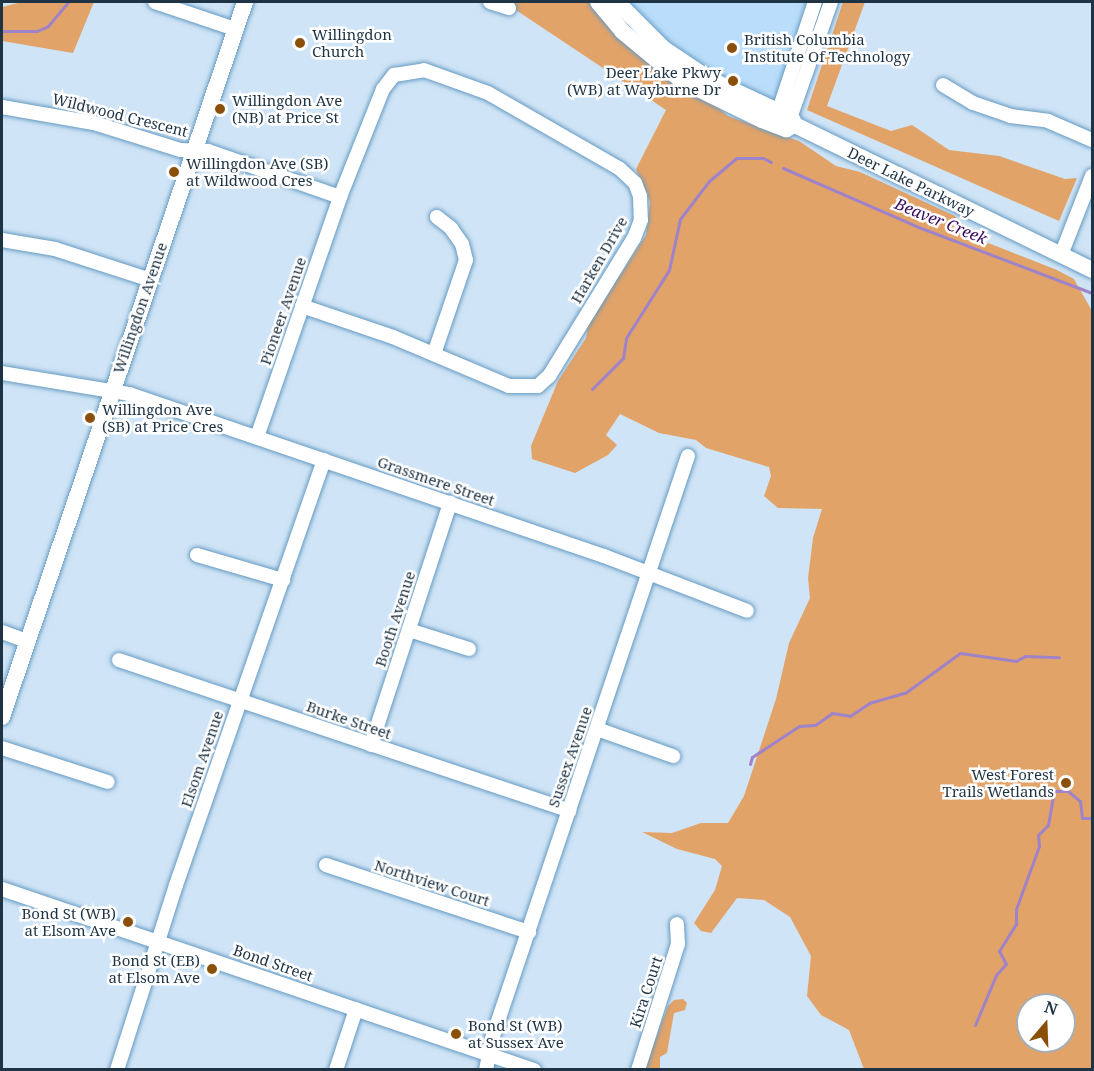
<!DOCTYPE html>
<html>
<head>
<meta charset="utf-8">
<style>
  body { margin:0 }
  #map { position:relative; width:1094px; height:1071px; overflow:hidden; background:#cfe4f6; font-family:"Noto Serif",serif }
  div>[style] { position:absolute }
  .built>* { inset:0; background:#b9ddfa }
  .forest>* { inset:0; background:#e2a369 }
  .stream>* { height:3px; margin:-1.5px; padding:0 1.5px; transform-origin:1.5px; border-radius:1.5px; background:#9f83c8 }
  .roads { filter:drop-shadow(0 0 2px #659ac2) drop-shadow(0 0 2px #659ac2) }
  .minor>* { height:14px; margin:-7px; padding:0 7px; transform-origin:7px; border-radius:7px; background:#fff }
  .major>* { height:16px; margin:-8px; padding:0 8px; transform-origin:8px; border-radius:8px; background:#fff }
  .dots>* { width:16px; height:16px; translate:-50% -50%; box-sizing:border-box; border:3px solid #fff; border-radius:50% }
  span { translate:-50% -50%; white-space:nowrap; text-align:center; line-height:1.15; -webkit-text-stroke:5px #fff; paint-order:stroke }
  .poi-label { font-size:15px; color:#1e3445 }
  .left { translate:0 -50%; text-align:left }
  .right { translate:-100% -50%; text-align:right }
  .street-label { font-size:15px; color:#1e3445 }
  .water-label { font-size:16px; color:#390b60; font-style:italic }
  .frame { position:absolute; inset:0; border:3px solid #1e3445; pointer-events:none }
  .north { position:absolute; left:1016px; top:993px; width:60px; height:60px; box-sizing:border-box; background:#fff; border:2px solid #a5aeb5; border-radius:50%; rotate:19deg; font-size:16px; font-weight:700; line-height:24px; text-align:center; color:#1e3445 }
  .north::after { content:''; display:block; margin:auto; width:21px; height:27px; background:#8a5009; clip-path:polygon(50% 0,100% 100%,50% 72%,0 100%) }
</style>
</head>
<body>
<div id="map">
  <div class="built">
    <i style="clip-path:polygon(623px 2px,809px 2px,778px 92px,769px 99px,761px 98px,679px 54px)"></i>
  </div>
  <div class="forest">
    <i style="clip-path:polygon(22px 2px,94px 2px,73px 53px,2px 41px,2px 7px)"></i>
    <i style="clip-path:polygon(evenodd,504px 2px,593px 2px,728px 116px,799px 141px,836px 166px,860px 172px,955px 216px,968px 235px,1057px 270px,1074px 279px,1092px 311px,1092px 1069px,864px 1069px,849px 1030px,821px 1015px,807px 996px,811px 956px,790px 917px,764px 900px,737px 898px,711px 933px,701px 931px,694px 923px,715px 890px,722px 866px,715px 859px,677px 849px,642px 832px,672px 833px,701px 823px,728px 823px,744px 796px,776px 699px,789px 643px,810px 598px,808px 578px,813px 538px,822px 509px,778px 508px,764px 496px,771px 476px,769px 467px,706px 448px,696px 440px,659px 433px,620px 414px,606px 435px,617px 445px,608px 455px,575px 473px,532px 459px,531px 446px,558px 381px,586px 338px,588px 325px,646px 235px,650px 202px,636px 169px,666px 110px,504px 2px,1028px 1005px,1064px 1005px,1064px 1041px,1028px 1041px,1028px 1005px)"></i>
    <i style="clip-path:polygon(843px 2px,865px 2px,827px 106px,891px 131px,912px 125px,949px 150px,999px 156px,1065px 179px,1077px 178px,1059px 221px,807px 110px)"></i>
    <i style="clip-path:polygon(683px 999px,687px 1003px,685px 1010px,674px 1013px,667px 1053px,660px 1057px,660px 1069px,644px 1070px,668px 1006px,674px 1000px)"></i>
  </div>
  <div class="stream">
    <i style="left:2px;top:31px;width:35px"></i>
    <i style="left:37px;top:31px;width:12px;rotate:-24deg"></i>
    <i style="left:48px;top:26px;width:31px;rotate:-50deg"></i>
    <i style="left:783px;top:168px;width:150px;rotate:23.5deg"></i>
    <i style="left:921px;top:228px;width:183px;rotate:20.8deg"></i>
    <i style="left:592px;top:389px;width:44px;rotate:-45deg"></i>
    <i style="left:623px;top:358px;width:20px;rotate:-81deg"></i>
    <i style="left:626px;top:338px;width:80px;rotate:-57.7deg"></i>
    <i style="left:669px;top:270px;width:52px;rotate:-77.8deg"></i>
    <i style="left:680px;top:219px;width:48px;rotate:-52.7deg"></i>
    <i style="left:709px;top:181px;width:35px;rotate:-40deg"></i>
    <i style="left:736px;top:158px;width:27px"></i>
    <i style="left:763px;top:158px;width:9px;rotate:27deg"></i>
    <i style="left:750px;top:764px;width:7px;rotate:-74deg"></i>
    <i style="left:752px;top:757px;width:56px;rotate:-33.4deg"></i>
    <i style="left:799px;top:726px;width:16px;rotate:-4deg"></i>
    <i style="left:815px;top:725px;width:21px;rotate:-35deg"></i>
    <i style="left:832px;top:713px;width:18px;rotate:9deg"></i>
    <i style="left:850px;top:716px;width:23px;rotate:-34deg"></i>
    <i style="left:869px;top:703px;width:37px;rotate:-16deg"></i>
    <i style="left:905px;top:693px;width:68px;rotate:-36deg"></i>
    <i style="left:960px;top:653px;width:57px;rotate:8.1deg"></i>
    <i style="left:1016px;top:661px;width:10px;rotate:-29deg"></i>
    <i style="left:1025px;top:656px;width:34px;rotate:2deg"></i>
    <i style="left:975px;top:1025px;width:54px;rotate:-67.2deg"></i>
    <i style="left:996px;top:975px;width:15px;rotate:-48deg"></i>
    <i style="left:1006px;top:964px;width:15px;rotate:-118deg"></i>
    <i style="left:999px;top:951px;width:32px;rotate:-58deg"></i>
    <i style="left:1016px;top:924px;width:15px;rotate:-90deg"></i>
    <i style="left:1016px;top:909px;width:67px;rotate:-69.9deg"></i>
    <i style="left:1039px;top:846px;width:11px;rotate:-95deg"></i>
    <i style="left:1038px;top:835px;width:14px;rotate:-45deg"></i>
    <i style="left:1048px;top:825px;width:35px;rotate:-80deg"></i>
    <i style="left:1054px;top:791px;width:14px"></i>
    <i style="left:1068px;top:791px;width:16px;rotate:40deg"></i>
    <i style="left:1080px;top:801px;width:17px;rotate:83deg"></i>
    <i style="left:1082px;top:818px;width:10px"></i>
  </div>
  <div class="roads">
    <div class="minor">
      <i style="left:155px;top:2px;width:84px;rotate:18.6deg"></i>
      <i style="left:490px;top:2px;width:20px;rotate:18deg"></i>
      <i style="left:943px;top:85px;width:35px;rotate:31deg"></i>
      <i style="left:973px;top:103px;width:39px;rotate:19deg"></i>
      <i style="left:1010px;top:116px;width:38px;rotate:7deg"></i>
      <i style="left:1048px;top:121px;width:48px;rotate:23.4deg"></i>
      <i style="left:2px;top:107px;width:93px;rotate:9.9deg"></i>
      <i style="left:94px;top:123px;width:90px;rotate:17.4deg"></i>
      <i style="left:180px;top:150px;width:28px;rotate:2deg"></i>
      <i style="left:208px;top:151px;width:140px;rotate:19.2deg"></i>
      <i style="left:776px;top:119px;width:123px;rotate:-71.6deg"></i>
      <i style="left:788px;top:124px;width:129px;rotate:-70.6deg"></i>
      <i style="left:2px;top:240px;width:54px;rotate:9.6deg"></i>
      <i style="left:55px;top:249px;width:101px;rotate:17.9deg"></i>
      <i style="left:1061px;top:255px;width:85px;rotate:-68.6deg"></i>
      <i style="left:434px;top:354px;width:99px;rotate:-71.2deg"></i>
      <i style="left:466px;top:260px;width:16px;rotate:-104deg"></i>
      <i style="left:462px;top:244px;width:19px;rotate:-125deg"></i>
      <i style="left:451px;top:228px;width:18px;rotate:-142deg"></i>
      <i style="left:2px;top:373px;width:129px;rotate:9.4deg"></i>
      <i style="left:129px;top:394px;width:502px;rotate:18.83deg"></i>
      <i style="left:604px;top:556px;width:153px;rotate:21deg"></i>
      <i style="left:257px;top:437px;width:254px;rotate:-70.9deg"></i>
      <i style="left:340px;top:197px;width:116px;rotate:-68.3deg"></i>
      <i style="left:383px;top:89px;width:18px;rotate:-52deg"></i>
      <i style="left:394px;top:75px;width:30px;rotate:-9deg"></i>
      <i style="left:424px;top:70px;width:68px;rotate:19.8deg"></i>
      <i style="left:488px;top:93px;width:152px;rotate:29.9deg"></i>
      <i style="left:620px;top:169px;width:21px;rotate:43deg"></i>
      <i style="left:635px;top:183px;width:14px;rotate:69deg"></i>
      <i style="left:640px;top:196px;width:24px;rotate:88deg"></i>
      <i style="left:641px;top:220px;width:19px;rotate:111deg"></i>
      <i style="left:634px;top:238px;width:162px;rotate:121.6deg"></i>
      <i style="left:549px;top:376px;width:15px;rotate:138deg"></i>
      <i style="left:538px;top:386px;width:29px;rotate:180deg"></i>
      <i style="left:509px;top:386px;width:126px;rotate:-157.1deg"></i>
      <i style="left:393px;top:337px;width:96px;rotate:-161.2deg"></i>
      <i style="left:197px;top:555px;width:90px;rotate:16.2deg"></i>
      <i style="left:409px;top:630px;width:63px;rotate:17.6deg"></i>
      <i style="left:2px;top:632px;width:27px;rotate:20deg"></i>
      <i style="left:119px;top:660px;width:475px;rotate:18.5deg"></i>
      <i style="left:597px;top:729px;width:81px;rotate:19.6deg"></i>
      <i style="left:371px;top:745px;width:255px;rotate:-71.9deg"></i>
      <i style="left:2px;top:748px;width:111px;rotate:17.8deg"></i>
      <i style="left:326px;top:865px;width:214px;rotate:18.3deg"></i>
      <i style="left:2px;top:889px;width:562px;rotate:18.79deg"></i>
      <i style="left:117px;top:1070px;width:194px;rotate:-72.3deg"></i>
      <i style="left:176px;top:885px;width:450px;rotate:-70.8deg"></i>
      <i style="left:336px;top:1070px;width:64px;rotate:-71.8deg"></i>
      <i style="left:486px;top:1070px;width:32px;rotate:-79deg"></i>
      <i style="left:492px;top:1039px;width:615px;rotate:-71.42deg"></i>
      <i style="left:638px;top:1070px;width:132px;rotate:-72.4deg"></i>
      <i style="left:678px;top:944px;width:20px;rotate:-93deg"></i>
    </div>
    <div class="major">
      <i style="left:598px;top:2px;width:38px;rotate:50deg"></i>
      <i style="left:622px;top:31px;width:78px;rotate:39.8deg"></i>
      <i style="left:682px;top:81px;width:89px;rotate:26deg"></i>
      <i style="left:762px;top:120px;width:26px;rotate:21deg"></i>
      <i style="left:786px;top:129px;width:10px;rotate:-24deg"></i>
      <i style="left:617px;top:2px;width:66px;rotate:45deg"></i>
      <i style="left:664px;top:49px;width:54px;rotate:33.7deg"></i>
      <i style="left:709px;top:79px;width:90px;rotate:24.9deg"></i>
      <i style="left:791px;top:117px;width:9px;rotate:63deg"></i>
      <i style="left:795px;top:125px;width:331px;rotate:26deg"></i>
      <i style="left:2px;top:717px;width:755px;rotate:-71.23deg"></i>
    </div>
  </div>
  <div class="dots">
    <i style="left:300px;top:43px;background:#8a5009"></i>
    <i style="left:732px;top:48px;background:#8a5009"></i>
    <i style="left:733px;top:81px;background:#8a5009"></i>
    <i style="left:220px;top:109px;background:#8a5009"></i>
    <i style="left:174px;top:172px;background:#8a5009"></i>
    <i style="left:90px;top:418px;background:#8a5009"></i>
    <i style="left:1066px;top:783px;background:#8a5009"></i>
    <i style="left:128px;top:922px;background:#8a5009"></i>
    <i style="left:212px;top:969px;background:#8a5009"></i>
    <i style="left:456px;top:1034px;background:#8a5009"></i>
  </div>
  <div class="poi-label">
    <span class="left" style="left:312px;top:43px">Willingdon<br>Church</span>
    <span class="left" style="left:744px;top:48px">British Columbia<br>Institute Of Technology</span>
    <span class="right" style="left:721px;top:81px">Deer Lake Pkwy<br>(WB) at Wayburne Dr</span>
    <span class="left" style="left:232px;top:109px">Willingdon Ave<br>(NB) at Price St</span>
    <span class="left" style="left:186px;top:172px">Willingdon Ave (SB)<br>at Wildwood Cres</span>
    <span class="left" style="left:102px;top:418px">Willingdon Ave<br>(SB) at Price Cres</span>
    <span class="right" style="left:1054px;top:783px">West Forest<br>Trails Wetlands</span>
    <span class="right" style="left:116px;top:922px">Bond St (WB)<br>at Elsom Ave</span>
    <span class="right" style="left:200px;top:969px">Bond St (EB)<br>at Elsom Ave</span>
    <span class="left" style="left:468px;top:1034px">Bond St (WB)<br>at Sussex Ave</span>
  </div>
  <div class="street-label">
    <span style="left:120px;top:115px;rotate:14deg">Wildwood Crescent</span>
    <span style="left:911px;top:182px;rotate:26deg">Deer Lake Parkway</span>
    <span style="left:599px;top:260px;rotate:-60deg">Harken Drive</span>
    <span style="left:140px;top:308px;rotate:-71deg">Willingdon Avenue</span>
    <span style="left:283px;top:311px;rotate:-71deg">Pioneer Avenue</span>
    <span style="left:436px;top:481px;rotate:19deg">Grassmere Street</span>
    <span style="left:395px;top:619px;rotate:-72deg">Booth Avenue</span>
    <span style="left:349px;top:720px;rotate:19deg">Burke Street</span>
    <span style="left:570px;top:757px;rotate:-71deg">Sussex Avenue</span>
    <span style="left:202px;top:759px;rotate:-71deg">Elsom Avenue</span>
    <span style="left:432px;top:883px;rotate:18deg">Northview Court</span>
    <span style="left:273px;top:963px;rotate:19deg">Bond Street</span>
    <span style="left:646px;top:992px;rotate:-72deg">Kira Court</span>
  </div>
  <div class="water-label">
    <span style="left:941px;top:221px;rotate:22deg">Beaver Creek</span>
  </div>
  <div class="frame"></div>
  <div class="north">N</div>
</div>
</body>
</html>
